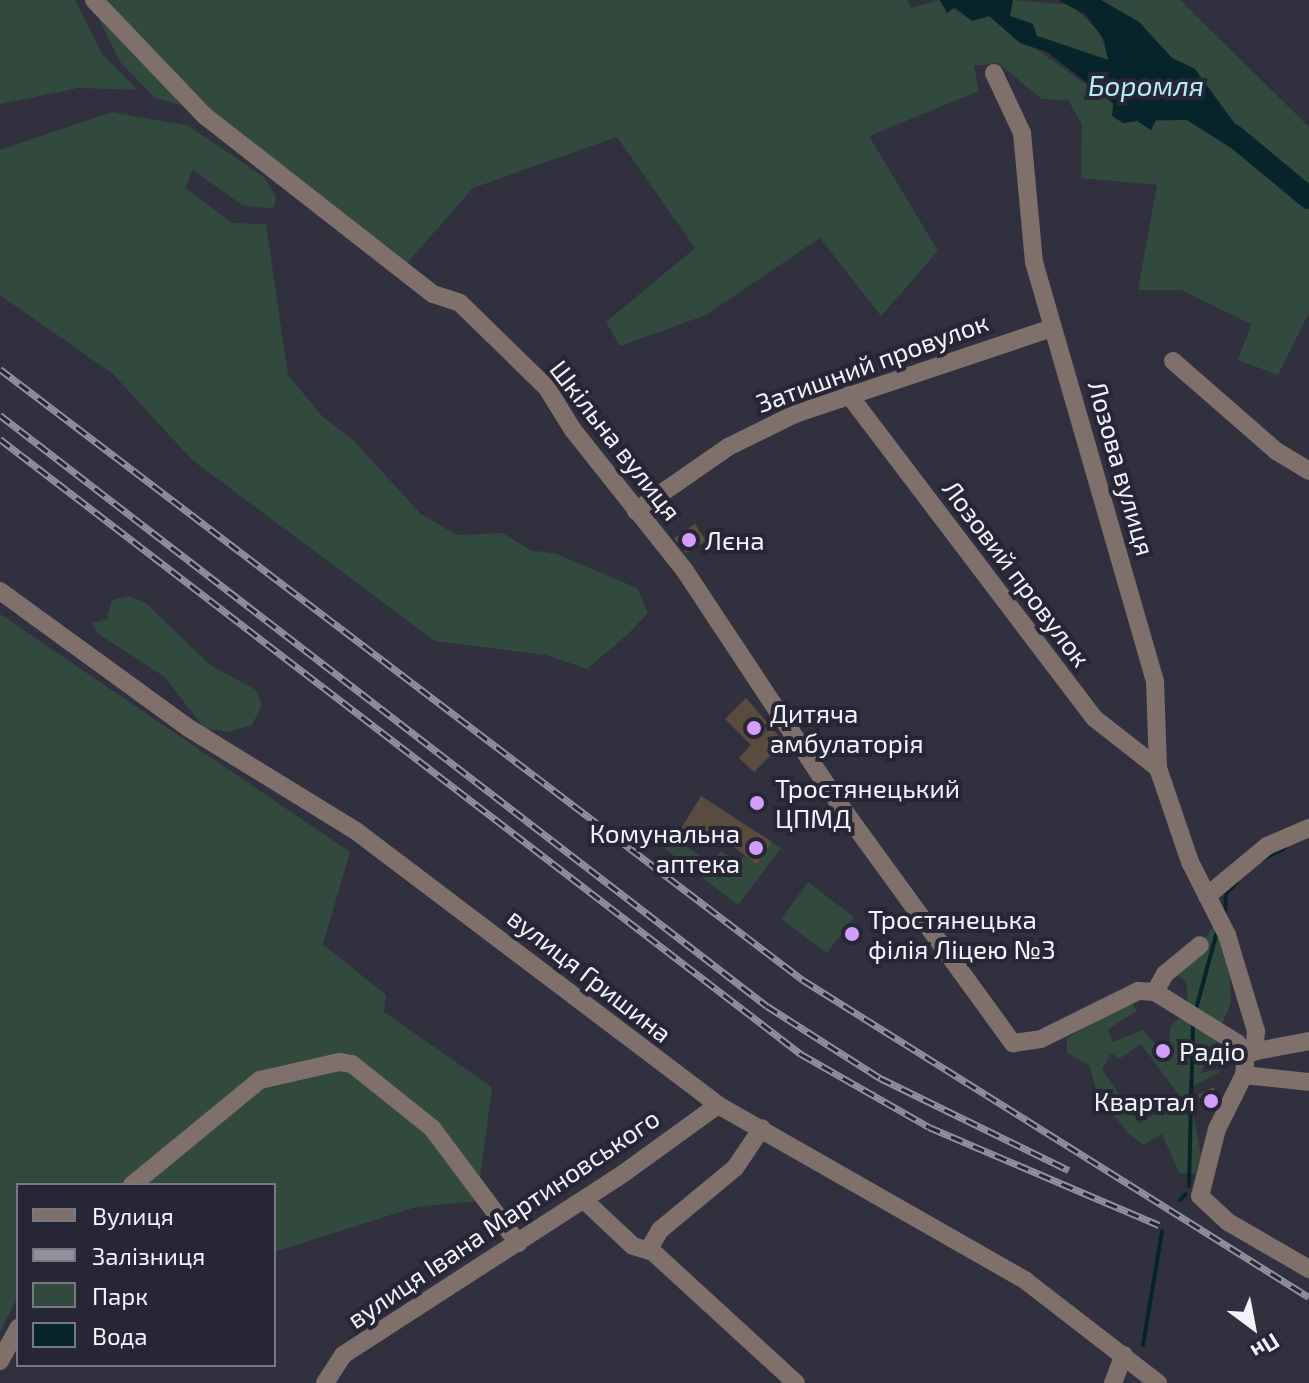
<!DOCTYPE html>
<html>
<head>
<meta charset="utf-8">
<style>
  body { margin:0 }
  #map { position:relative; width:1309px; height:1383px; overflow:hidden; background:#30303f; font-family:"Exo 2",sans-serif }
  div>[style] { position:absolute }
  .green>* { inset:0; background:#32493d }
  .water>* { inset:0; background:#062429 }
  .stream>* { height:4px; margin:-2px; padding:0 2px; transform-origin:2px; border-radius:2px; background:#062429 }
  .river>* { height:22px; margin:-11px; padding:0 11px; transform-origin:11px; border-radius:11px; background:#062429 }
  .building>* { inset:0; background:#594c3f }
  .minor>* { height:18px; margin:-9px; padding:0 9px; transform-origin:9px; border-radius:9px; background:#7f706c }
  .rail>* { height:7px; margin-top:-3.5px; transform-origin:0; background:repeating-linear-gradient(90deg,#262634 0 12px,#91919e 0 24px); box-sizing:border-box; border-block:2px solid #91919e }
  .dots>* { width:22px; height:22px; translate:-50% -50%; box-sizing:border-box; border:4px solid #262634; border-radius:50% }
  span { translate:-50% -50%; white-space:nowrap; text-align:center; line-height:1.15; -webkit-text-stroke:8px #262634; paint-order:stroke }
  .street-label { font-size:26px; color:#f3f3fd }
  .poi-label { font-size:26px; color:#f3f3fd }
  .left { translate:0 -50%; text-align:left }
  .right { translate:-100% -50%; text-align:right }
  .water-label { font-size:28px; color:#b4edf9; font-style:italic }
  .legend { position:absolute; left:16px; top:1183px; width:260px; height:184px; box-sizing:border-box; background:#262634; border:2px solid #787884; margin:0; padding:10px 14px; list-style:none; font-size:24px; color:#f3f3fd }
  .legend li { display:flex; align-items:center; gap:16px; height:40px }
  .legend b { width:40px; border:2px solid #787884 }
  .north { position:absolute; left:1213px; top:1287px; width:80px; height:80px; -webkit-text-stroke:6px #262634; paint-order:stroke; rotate:148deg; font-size:22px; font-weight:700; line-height:32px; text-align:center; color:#f3f3fd }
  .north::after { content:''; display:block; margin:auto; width:28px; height:36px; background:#f3f3fd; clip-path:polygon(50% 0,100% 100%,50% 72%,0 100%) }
</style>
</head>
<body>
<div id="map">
  <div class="green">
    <i style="clip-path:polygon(0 0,75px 0,102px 54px,138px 90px,78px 88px,0 104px)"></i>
    <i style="clip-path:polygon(89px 0,907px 0,911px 8px,940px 0,972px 21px,989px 16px,1151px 130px,1156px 121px,1187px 120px,1236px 151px,1249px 138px,1217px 105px,1195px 69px,1172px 58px,1139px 22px,1101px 0,1180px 0,1309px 127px,1309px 313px,1278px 375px,1238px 360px,1251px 324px,1181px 290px,1138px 290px,1157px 185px,1081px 178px,1082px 124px,1068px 100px,1042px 99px,998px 63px,974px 66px,979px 91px,869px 136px,938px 251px,881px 316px,820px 238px,706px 315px,620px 346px,606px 322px,695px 248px,617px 137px,473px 188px,407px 263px,209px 113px,155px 98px,121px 63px)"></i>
    <i style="clip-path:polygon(1013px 0,1072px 5px,1100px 33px,1109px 60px,1037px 36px,1010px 16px)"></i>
    <i style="clip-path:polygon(112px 112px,189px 126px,265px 178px,276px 197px,273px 209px,242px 205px,193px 170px,185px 188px,232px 223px,266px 224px,288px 375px,322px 416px,353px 440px,421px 514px,457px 535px,503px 533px,530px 550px,557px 554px,637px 588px,648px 613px,628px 634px,587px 669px,546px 655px,435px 641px,192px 460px,113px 374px,0 295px,0 150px)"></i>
    <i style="clip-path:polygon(129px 596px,146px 603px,210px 665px,256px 690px,262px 705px,252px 725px,227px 732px,204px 728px,165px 677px,97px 633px,92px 623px,107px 619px,112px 600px)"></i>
    <i style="clip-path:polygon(0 614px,350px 852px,323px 944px,386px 995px,384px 1012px,492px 1087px,477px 1201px,416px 1207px,274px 1252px,274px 1185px,18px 1185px,18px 1297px,0 1332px)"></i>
    <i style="clip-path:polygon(672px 836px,711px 864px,721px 851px,739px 863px,744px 856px,757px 865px,772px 842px,781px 848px,738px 905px,664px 848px)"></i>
    <i style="clip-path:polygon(808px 882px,854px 917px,827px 953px,781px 919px)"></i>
    <i style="clip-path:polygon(1218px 920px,1230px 979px,1231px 1003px,1222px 1024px,1188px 1005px,1186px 982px,1178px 976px)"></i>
    <i style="clip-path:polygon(evenodd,1130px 1000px,1137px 1011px,1108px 1029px,1113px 1042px,1143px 1030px,1170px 1061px,1170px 1027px,1181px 1016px,1220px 1036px,1200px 1073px,1221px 1069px,1218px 1073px,1188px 1089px,1201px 1155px,1195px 1174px,1179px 1173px,1162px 1134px,1143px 1145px,1128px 1133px,1098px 1095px,1089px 1065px,1067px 1053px,1067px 1038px,1130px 1000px,1141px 1044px,1181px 1098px,1139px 1123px,1102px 1069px,1111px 1054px,1120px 1058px,1141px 1044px)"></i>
  </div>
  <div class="water">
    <i style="clip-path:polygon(940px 0,1013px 0,1010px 16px,1033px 24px,1037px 36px,1108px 60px,1104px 40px,1086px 15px,1058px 0,1101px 0,1139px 22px,1172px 58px,1195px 69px,1256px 153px,1247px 158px,1187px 120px,1156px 120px,1151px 130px,1137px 121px,1123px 123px,1112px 116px,1113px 103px,1047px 52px,1020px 43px,989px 16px,972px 21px,955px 7px,947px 13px)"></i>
  </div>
  <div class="stream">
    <i style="left:1261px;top:860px;width:27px;rotate:-27deg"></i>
    <i style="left:1225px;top:913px;width:19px;rotate:-87deg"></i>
    <i style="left:1226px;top:894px;width:16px;rotate:-47deg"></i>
    <i style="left:1195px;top:1013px;width:88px;rotate:-74.9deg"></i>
    <i style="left:1189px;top:1186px;width:165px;rotate:-88.6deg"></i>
    <i style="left:1180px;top:1200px;width:8px;rotate:-45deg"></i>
    <i style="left:1143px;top:1345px;width:115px;rotate:-80.5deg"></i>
  </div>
  <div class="river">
    <i style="left:1233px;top:135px;width:99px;rotate:39.7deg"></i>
  </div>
  <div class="building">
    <i style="clip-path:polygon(695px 524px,706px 541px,686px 553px,674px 538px)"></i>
    <i style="clip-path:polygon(746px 698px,784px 742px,754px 772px,739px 758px,751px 745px,725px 719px)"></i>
    <i style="clip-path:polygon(701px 796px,772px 842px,757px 865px,711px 829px,699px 845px,679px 832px)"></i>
    <i style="clip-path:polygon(1213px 1087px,1219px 1098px,1208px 1113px,1198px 1095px)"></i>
  </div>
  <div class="minor">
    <i style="left:94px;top:0;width:161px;rotate:46.3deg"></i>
    <i style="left:205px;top:116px;width:289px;rotate:38deg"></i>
    <i style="left:433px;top:294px;width:28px;rotate:18deg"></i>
    <i style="left:460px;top:303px;width:122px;rotate:44.3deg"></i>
    <i style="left:547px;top:388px;width:49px;rotate:58.2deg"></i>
    <i style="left:573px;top:430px;width:180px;rotate:51.5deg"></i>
    <i style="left:685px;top:571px;width:284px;rotate:56.5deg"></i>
    <i style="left:842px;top:808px;width:291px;rotate:54deg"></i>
    <i style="left:1013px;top:1043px;width:28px;rotate:-8deg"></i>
    <i style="left:1041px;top:1039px;width:108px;rotate:-26.3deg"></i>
    <i style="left:1138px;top:991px;width:17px;rotate:3deg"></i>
    <i style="left:1155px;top:992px;width:97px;rotate:31.9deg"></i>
    <i style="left:1237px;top:1043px;width:13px;rotate:48deg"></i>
    <i style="left:1246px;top:1053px;width:22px;rotate:95deg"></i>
    <i style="left:1244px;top:1075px;width:60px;rotate:116.6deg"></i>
    <i style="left:1217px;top:1129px;width:69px;rotate:104.2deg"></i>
    <i style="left:1200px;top:1196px;width:38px;rotate:43deg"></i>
    <i style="left:1228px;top:1222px;width:94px;rotate:30.1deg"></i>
    <i style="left:994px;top:73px;width:66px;rotate:65deg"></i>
    <i style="left:1022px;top:133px;width:130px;rotate:84.7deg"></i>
    <i style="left:1034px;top:262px;width:436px;rotate:73.9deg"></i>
    <i style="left:1155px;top:681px;width:87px;rotate:88deg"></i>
    <i style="left:1158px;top:768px;width:99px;rotate:71.2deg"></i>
    <i style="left:1190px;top:862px;width:82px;rotate:63.1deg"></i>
    <i style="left:1227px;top:935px;width:100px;rotate:73.2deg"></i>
    <i style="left:1256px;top:1031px;width:21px;rotate:95deg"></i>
    <i style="left:1173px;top:361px;width:137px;rotate:41.1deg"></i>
    <i style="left:1276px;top:451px;width:39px;rotate:31deg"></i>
    <i style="left:849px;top:395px;width:405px;rotate:52.8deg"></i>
    <i style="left:1094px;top:718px;width:81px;rotate:38deg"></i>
    <i style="left:636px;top:511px;width:112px;rotate:-34.8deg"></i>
    <i style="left:728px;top:447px;width:75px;rotate:-26.2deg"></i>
    <i style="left:795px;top:414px;width:271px;rotate:-18.5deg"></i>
    <i style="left:0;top:591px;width:231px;rotate:36deg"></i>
    <i style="left:187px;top:727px;width:198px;rotate:31.6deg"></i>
    <i style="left:356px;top:831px;width:454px;rotate:37.1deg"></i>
    <i style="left:718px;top:1105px;width:355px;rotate:29.7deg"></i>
    <i style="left:1026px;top:1281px;width:167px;rotate:37.7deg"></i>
    <i style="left:1207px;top:896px;width:78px;rotate:-39.8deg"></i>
    <i style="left:1267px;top:846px;width:46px;rotate:-23.2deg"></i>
    <i style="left:1155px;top:992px;width:21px;rotate:-61deg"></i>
    <i style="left:1165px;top:974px;width:45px;rotate:-39.6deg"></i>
    <i style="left:1246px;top:1053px;width:64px;rotate:-10.8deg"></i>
    <i style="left:1244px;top:1075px;width:65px;rotate:6.1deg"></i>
    <i style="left:132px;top:1185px;width:166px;rotate:-39.4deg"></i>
    <i style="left:260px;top:1080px;width:81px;rotate:-12.8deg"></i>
    <i style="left:339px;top:1062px;width:13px;rotate:9deg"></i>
    <i style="left:352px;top:1064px;width:102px;rotate:38.7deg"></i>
    <i style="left:432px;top:1128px;width:144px;rotate:53.2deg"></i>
    <i style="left:584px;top:1200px;width:67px;rotate:43.2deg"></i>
    <i style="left:633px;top:1246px;width:21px;rotate:17deg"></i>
    <i style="left:653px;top:1252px;width:194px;rotate:42.5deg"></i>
    <i style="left:649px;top:1249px;width:22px;rotate:-60deg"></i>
    <i style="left:660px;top:1230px;width:97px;rotate:-39.6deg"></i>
    <i style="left:735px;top:1168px;width:48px;rotate:-56deg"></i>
    <i style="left:0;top:1361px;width:38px;rotate:-61deg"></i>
    <i style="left:325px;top:1383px;width:33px;rotate:-57deg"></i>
    <i style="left:343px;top:1355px;width:335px;rotate:-32.9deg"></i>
    <i style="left:624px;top:1173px;width:116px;rotate:-35.9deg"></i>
    <i style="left:1113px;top:1383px;width:30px;rotate:-69deg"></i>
  </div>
  <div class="rail">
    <i style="left:0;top:369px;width:1009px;rotate:37.27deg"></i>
    <i style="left:803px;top:980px;width:597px;rotate:32.07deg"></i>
    <i style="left:0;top:415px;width:968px;rotate:37.62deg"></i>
    <i style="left:767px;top:1006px;width:134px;rotate:32.5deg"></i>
    <i style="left:880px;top:1078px;width:210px;rotate:26deg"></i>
    <i style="left:0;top:439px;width:1010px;rotate:37.52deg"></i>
    <i style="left:801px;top:1054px;width:147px;rotate:29.7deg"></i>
    <i style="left:929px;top:1127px;width:250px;rotate:23.1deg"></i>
  </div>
  <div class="dots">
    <i style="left:689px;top:540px;background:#d29dfd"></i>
    <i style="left:754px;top:728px;background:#d29dfd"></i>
    <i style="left:757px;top:803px;background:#d29dfd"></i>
    <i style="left:756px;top:848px;background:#d29dfd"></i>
    <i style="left:852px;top:934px;background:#d29dfd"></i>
    <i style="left:1163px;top:1051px;background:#d29dfd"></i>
    <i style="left:1211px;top:1101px;background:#d29dfd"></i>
  </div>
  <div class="street-label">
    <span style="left:872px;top:362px;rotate:-20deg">Затишний провулок</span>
    <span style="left:616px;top:440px;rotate:52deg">Шкільна вулиця</span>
    <span style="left:1122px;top:468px;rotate:74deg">Лозова вулиця</span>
    <span style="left:1017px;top:573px;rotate:53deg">Лозовий провулок</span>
    <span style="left:590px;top:975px;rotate:38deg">вулиця Гришина</span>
    <span style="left:503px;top:1218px;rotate:-34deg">вулиця Івана Мартиновського</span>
  </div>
  <div class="poi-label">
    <span class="left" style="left:705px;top:540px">Лєна</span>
    <span class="left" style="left:770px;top:728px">Дитяча<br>амбулаторія</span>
    <span class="left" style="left:775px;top:803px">Тростянецький<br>ЦПМД</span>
    <span class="right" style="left:740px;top:848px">Комунальна<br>аптека</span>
    <span class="left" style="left:868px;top:934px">Тростянецька<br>філія Ліцею №3</span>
    <span class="left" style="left:1179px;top:1051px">Радіо</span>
    <span class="right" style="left:1195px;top:1101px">Квартал</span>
  </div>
  <div class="water-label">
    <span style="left:1146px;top:85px">Боромля</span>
  </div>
  <ul class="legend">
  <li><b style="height:10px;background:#7f706c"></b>Вулиця</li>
  <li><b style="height:10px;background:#91919e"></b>Залізниця</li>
  <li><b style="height:22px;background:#32493d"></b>Парк</li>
  <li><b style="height:22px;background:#062429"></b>Вода</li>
  </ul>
  <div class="north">Пн</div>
</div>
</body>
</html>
